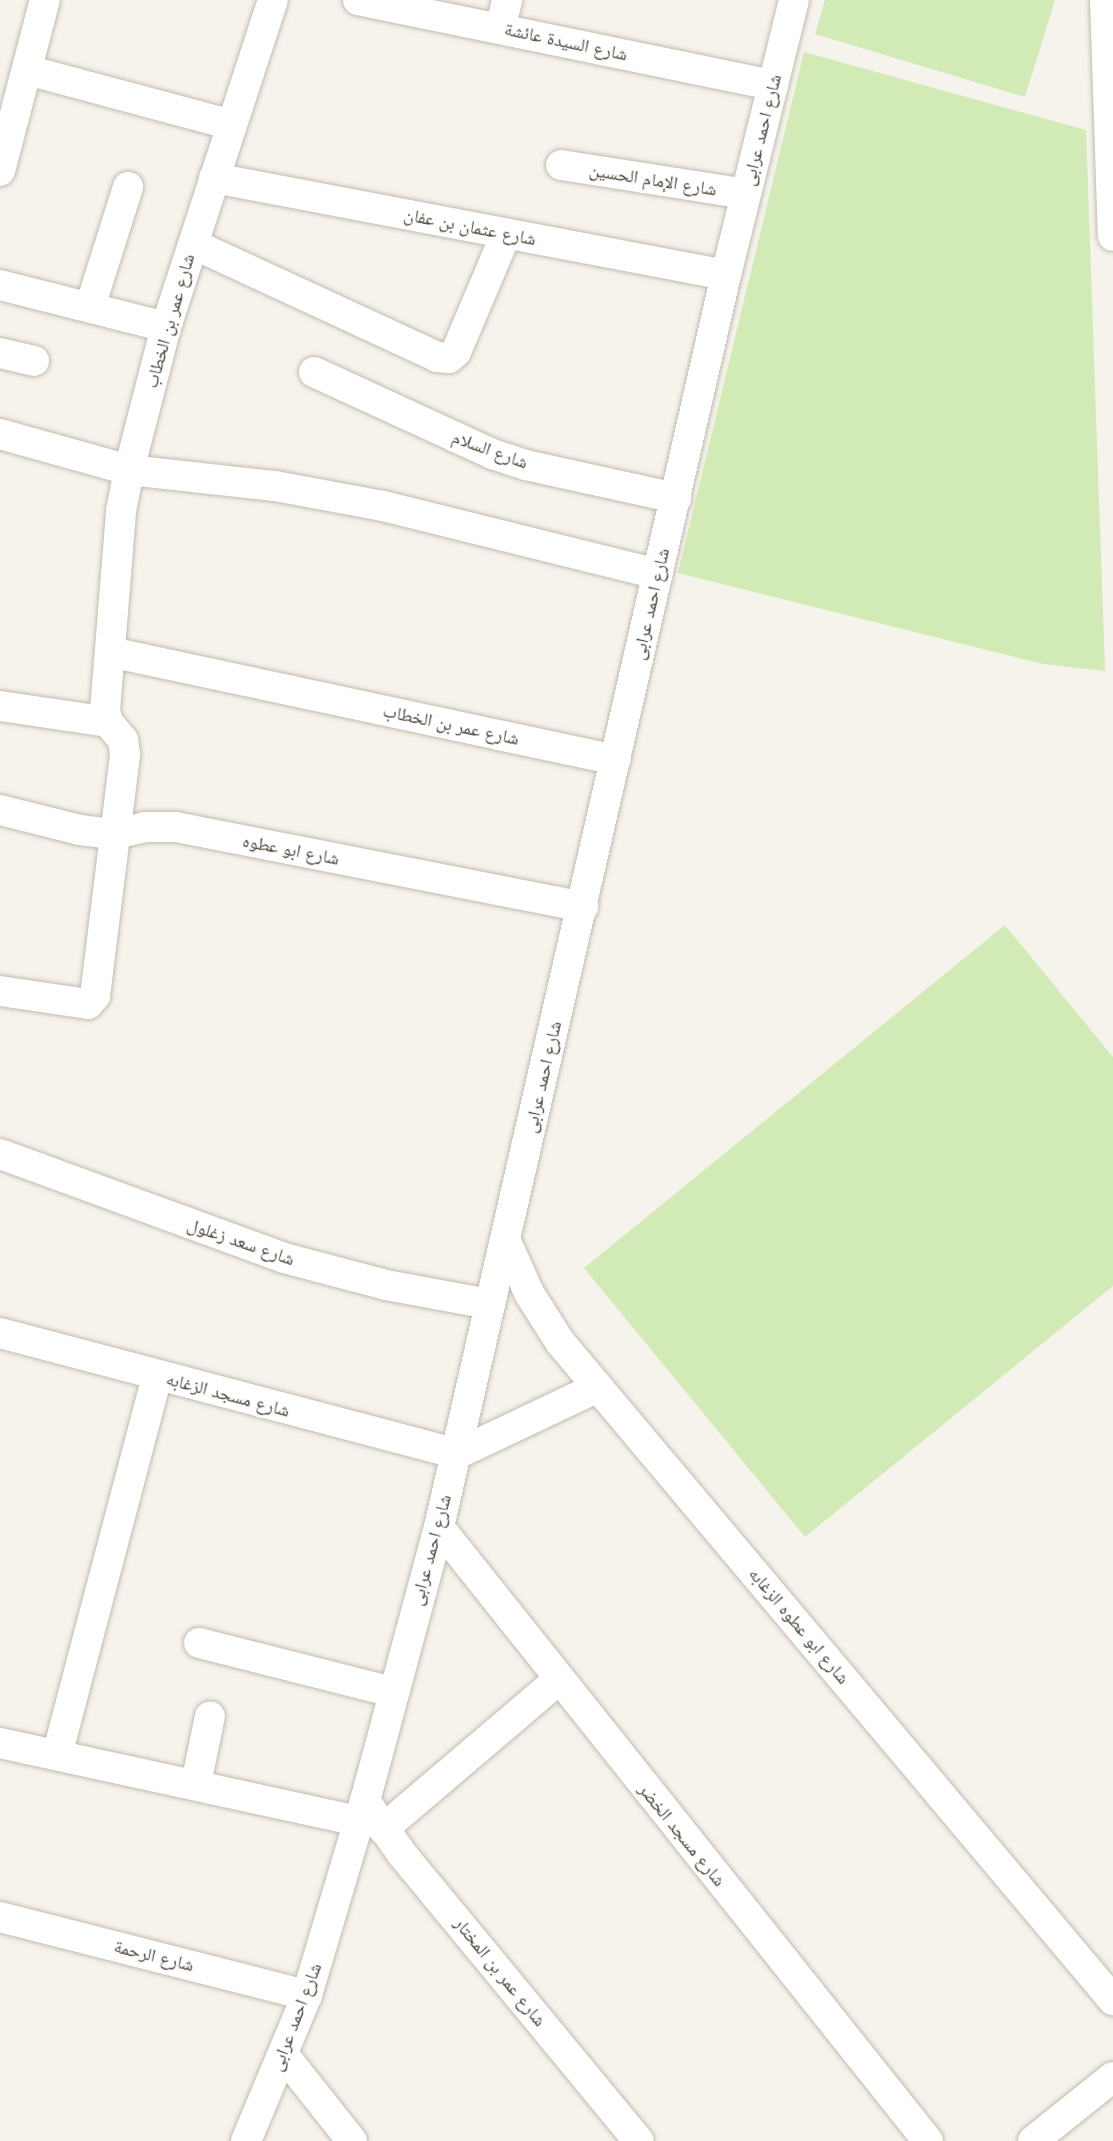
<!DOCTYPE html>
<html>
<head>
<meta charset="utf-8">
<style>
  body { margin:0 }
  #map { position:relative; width:1113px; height:2141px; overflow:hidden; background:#f6f3ec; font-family:Inter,"Noto Naskh Arabic",sans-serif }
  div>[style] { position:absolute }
  .green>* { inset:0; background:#d2eab5 }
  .roads { filter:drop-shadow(0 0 2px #c2bbae) drop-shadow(0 0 2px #c2bbae) }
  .minor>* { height:30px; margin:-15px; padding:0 15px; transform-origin:15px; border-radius:15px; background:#fff }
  span { translate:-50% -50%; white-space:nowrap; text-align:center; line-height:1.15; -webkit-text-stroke:6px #fff; paint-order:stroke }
  .street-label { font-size:18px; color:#4b4439 }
</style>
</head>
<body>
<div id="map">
  <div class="green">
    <i style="clip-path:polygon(825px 0,1055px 0,1025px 97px,815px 34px)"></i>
    <i style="clip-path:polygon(804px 52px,1086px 130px,1105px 671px,1043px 664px,678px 573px)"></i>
    <i style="clip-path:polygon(1005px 925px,1113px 1057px,1113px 1286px,805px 1537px,584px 1268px)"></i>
  </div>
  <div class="roads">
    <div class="minor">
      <i style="left:358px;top:0;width:424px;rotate:11.6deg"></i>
      <i style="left:1105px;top:0;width:236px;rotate:88.1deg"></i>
      <i style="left:500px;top:29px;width:30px;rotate:-76deg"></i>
      <i style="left:27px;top:70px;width:212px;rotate:15deg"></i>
      <i style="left:561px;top:165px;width:187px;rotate:8.9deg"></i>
      <i style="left:0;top:171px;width:177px;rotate:-75.3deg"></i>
      <i style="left:214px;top:178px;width:521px;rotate:10.73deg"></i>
      <i style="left:193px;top:244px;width:269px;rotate:24.8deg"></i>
      <i style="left:437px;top:357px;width:12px;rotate:5deg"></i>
      <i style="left:449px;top:358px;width:9px;rotate:-41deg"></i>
      <i style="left:456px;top:352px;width:128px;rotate:-67deg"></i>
      <i style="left:0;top:285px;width:171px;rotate:14.2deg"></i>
      <i style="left:90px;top:307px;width:126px;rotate:-72.4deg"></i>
      <i style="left:0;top:353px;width:35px;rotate:13deg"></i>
      <i style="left:314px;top:372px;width:196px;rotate:24.7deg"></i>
      <i style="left:492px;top:454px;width:36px;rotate:18deg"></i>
      <i style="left:526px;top:465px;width:154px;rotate:12.4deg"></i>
      <i style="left:0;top:434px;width:134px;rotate:15.6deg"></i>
      <i style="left:129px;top:470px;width:147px;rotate:6.3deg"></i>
      <i style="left:275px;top:486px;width:110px;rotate:10.5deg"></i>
      <i style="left:383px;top:506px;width:283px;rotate:13.9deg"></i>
      <i style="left:110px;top:652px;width:517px;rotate:12.05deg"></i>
      <i style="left:0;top:706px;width:109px;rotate:8.4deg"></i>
      <i style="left:0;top:810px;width:82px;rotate:14deg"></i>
      <i style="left:80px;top:830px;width:35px;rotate:7deg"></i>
      <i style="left:115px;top:834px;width:31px;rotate:-13deg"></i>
      <i style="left:145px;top:827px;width:31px"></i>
      <i style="left:176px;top:827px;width:415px;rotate:11.1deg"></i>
      <i style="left:0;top:991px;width:89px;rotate:8.4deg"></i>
      <i style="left:88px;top:1004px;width:11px;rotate:-49deg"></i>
      <i style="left:95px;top:996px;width:244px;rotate:-82.9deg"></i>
      <i style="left:125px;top:754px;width:14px;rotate:-98deg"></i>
      <i style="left:123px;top:740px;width:23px;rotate:-130deg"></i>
      <i style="left:108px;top:722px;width:11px;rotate:-105deg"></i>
      <i style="left:105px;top:711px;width:201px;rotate:-85.4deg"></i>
      <i style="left:121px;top:511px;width:42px;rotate:-79deg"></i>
      <i style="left:129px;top:470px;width:148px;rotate:-75.5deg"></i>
      <i style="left:166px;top:327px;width:344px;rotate:-71.9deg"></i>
      <i style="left:0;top:1154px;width:302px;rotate:20.1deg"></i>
      <i style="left:284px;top:1258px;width:106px;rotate:14.8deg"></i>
      <i style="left:386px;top:1285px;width:106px;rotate:10.4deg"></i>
      <i style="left:505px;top:1239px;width:59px;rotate:66deg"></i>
      <i style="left:529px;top:1293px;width:58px;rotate:57.7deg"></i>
      <i style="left:560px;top:1342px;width:860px;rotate:49.96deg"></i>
      <i style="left:0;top:1333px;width:473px;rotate:14.8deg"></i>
      <i style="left:457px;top:1454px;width:156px;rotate:-25.4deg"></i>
      <i style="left:439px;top:1527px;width:785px;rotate:51.47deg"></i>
      <i style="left:199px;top:1643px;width:200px;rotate:14.2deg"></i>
      <i style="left:0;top:1743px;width:367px;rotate:12.3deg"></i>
      <i style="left:57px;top:1755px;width:392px;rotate:-75.2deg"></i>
      <i style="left:196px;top:1784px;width:69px;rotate:-78.4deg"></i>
      <i style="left:365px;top:1801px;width:65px;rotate:55.1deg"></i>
      <i style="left:402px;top:1854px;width:372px;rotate:50.5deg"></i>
      <i style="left:383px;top:1829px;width:230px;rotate:-40.4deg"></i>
      <i style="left:0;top:1917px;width:317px;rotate:14.3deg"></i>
      <i style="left:283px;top:2054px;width:111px;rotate:51.6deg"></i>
      <i style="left:246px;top:2141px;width:158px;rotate:-67.3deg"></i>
      <i style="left:307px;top:1995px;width:202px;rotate:-73.4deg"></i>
      <i style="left:365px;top:1801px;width:284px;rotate:-74.9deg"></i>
      <i style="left:439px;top:1527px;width:1284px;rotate:-77.09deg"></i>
      <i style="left:726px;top:275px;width:283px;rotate:-76.1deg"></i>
      <i style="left:1033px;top:2141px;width:102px;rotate:-38.7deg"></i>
    </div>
  </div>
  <div class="street-label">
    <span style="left:566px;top:42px;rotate:12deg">شارع السيدة عائشة</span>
    <span style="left:762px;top:130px;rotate:-76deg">شارع احمد عرابى</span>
    <span style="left:653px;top:180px;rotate:9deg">شارع الإمام الحسين</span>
    <span style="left:470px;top:227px;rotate:11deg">شارع عثمان بن عفان</span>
    <span style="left:170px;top:321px;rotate:-74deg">شارع عمر بن الخطاب</span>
    <span style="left:490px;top:450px;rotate:20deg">شارع السلام</span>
    <span style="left:651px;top:604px;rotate:-77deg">شارع احمد عرابى</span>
    <span style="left:451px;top:725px;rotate:12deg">شارع عمر بن الخطاب</span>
    <span style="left:291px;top:850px;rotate:11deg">شارع ابو عطوه</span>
    <span style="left:543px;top:1077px;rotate:-77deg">شارع احمد عرابى</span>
    <span style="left:241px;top:1242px;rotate:19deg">شارع سعد زغلول</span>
    <span style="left:228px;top:1395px;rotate:15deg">شارع مسجد الزغابه</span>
    <span style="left:431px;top:1550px;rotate:-75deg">شارع احمد عرابى</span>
    <span style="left:799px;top:1626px;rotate:50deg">شارع ابو عطوه الزغابه</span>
    <span style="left:682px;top:1835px;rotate:51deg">شارع مسجد الخضر</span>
    <span style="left:154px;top:1956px;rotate:14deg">شارع الرحمة</span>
    <span style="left:500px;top:1972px;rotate:51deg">شارع عمر بن المختار</span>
    <span style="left:296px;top:2017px;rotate:-69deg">شارع احمد عرابى</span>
  </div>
</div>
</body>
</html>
